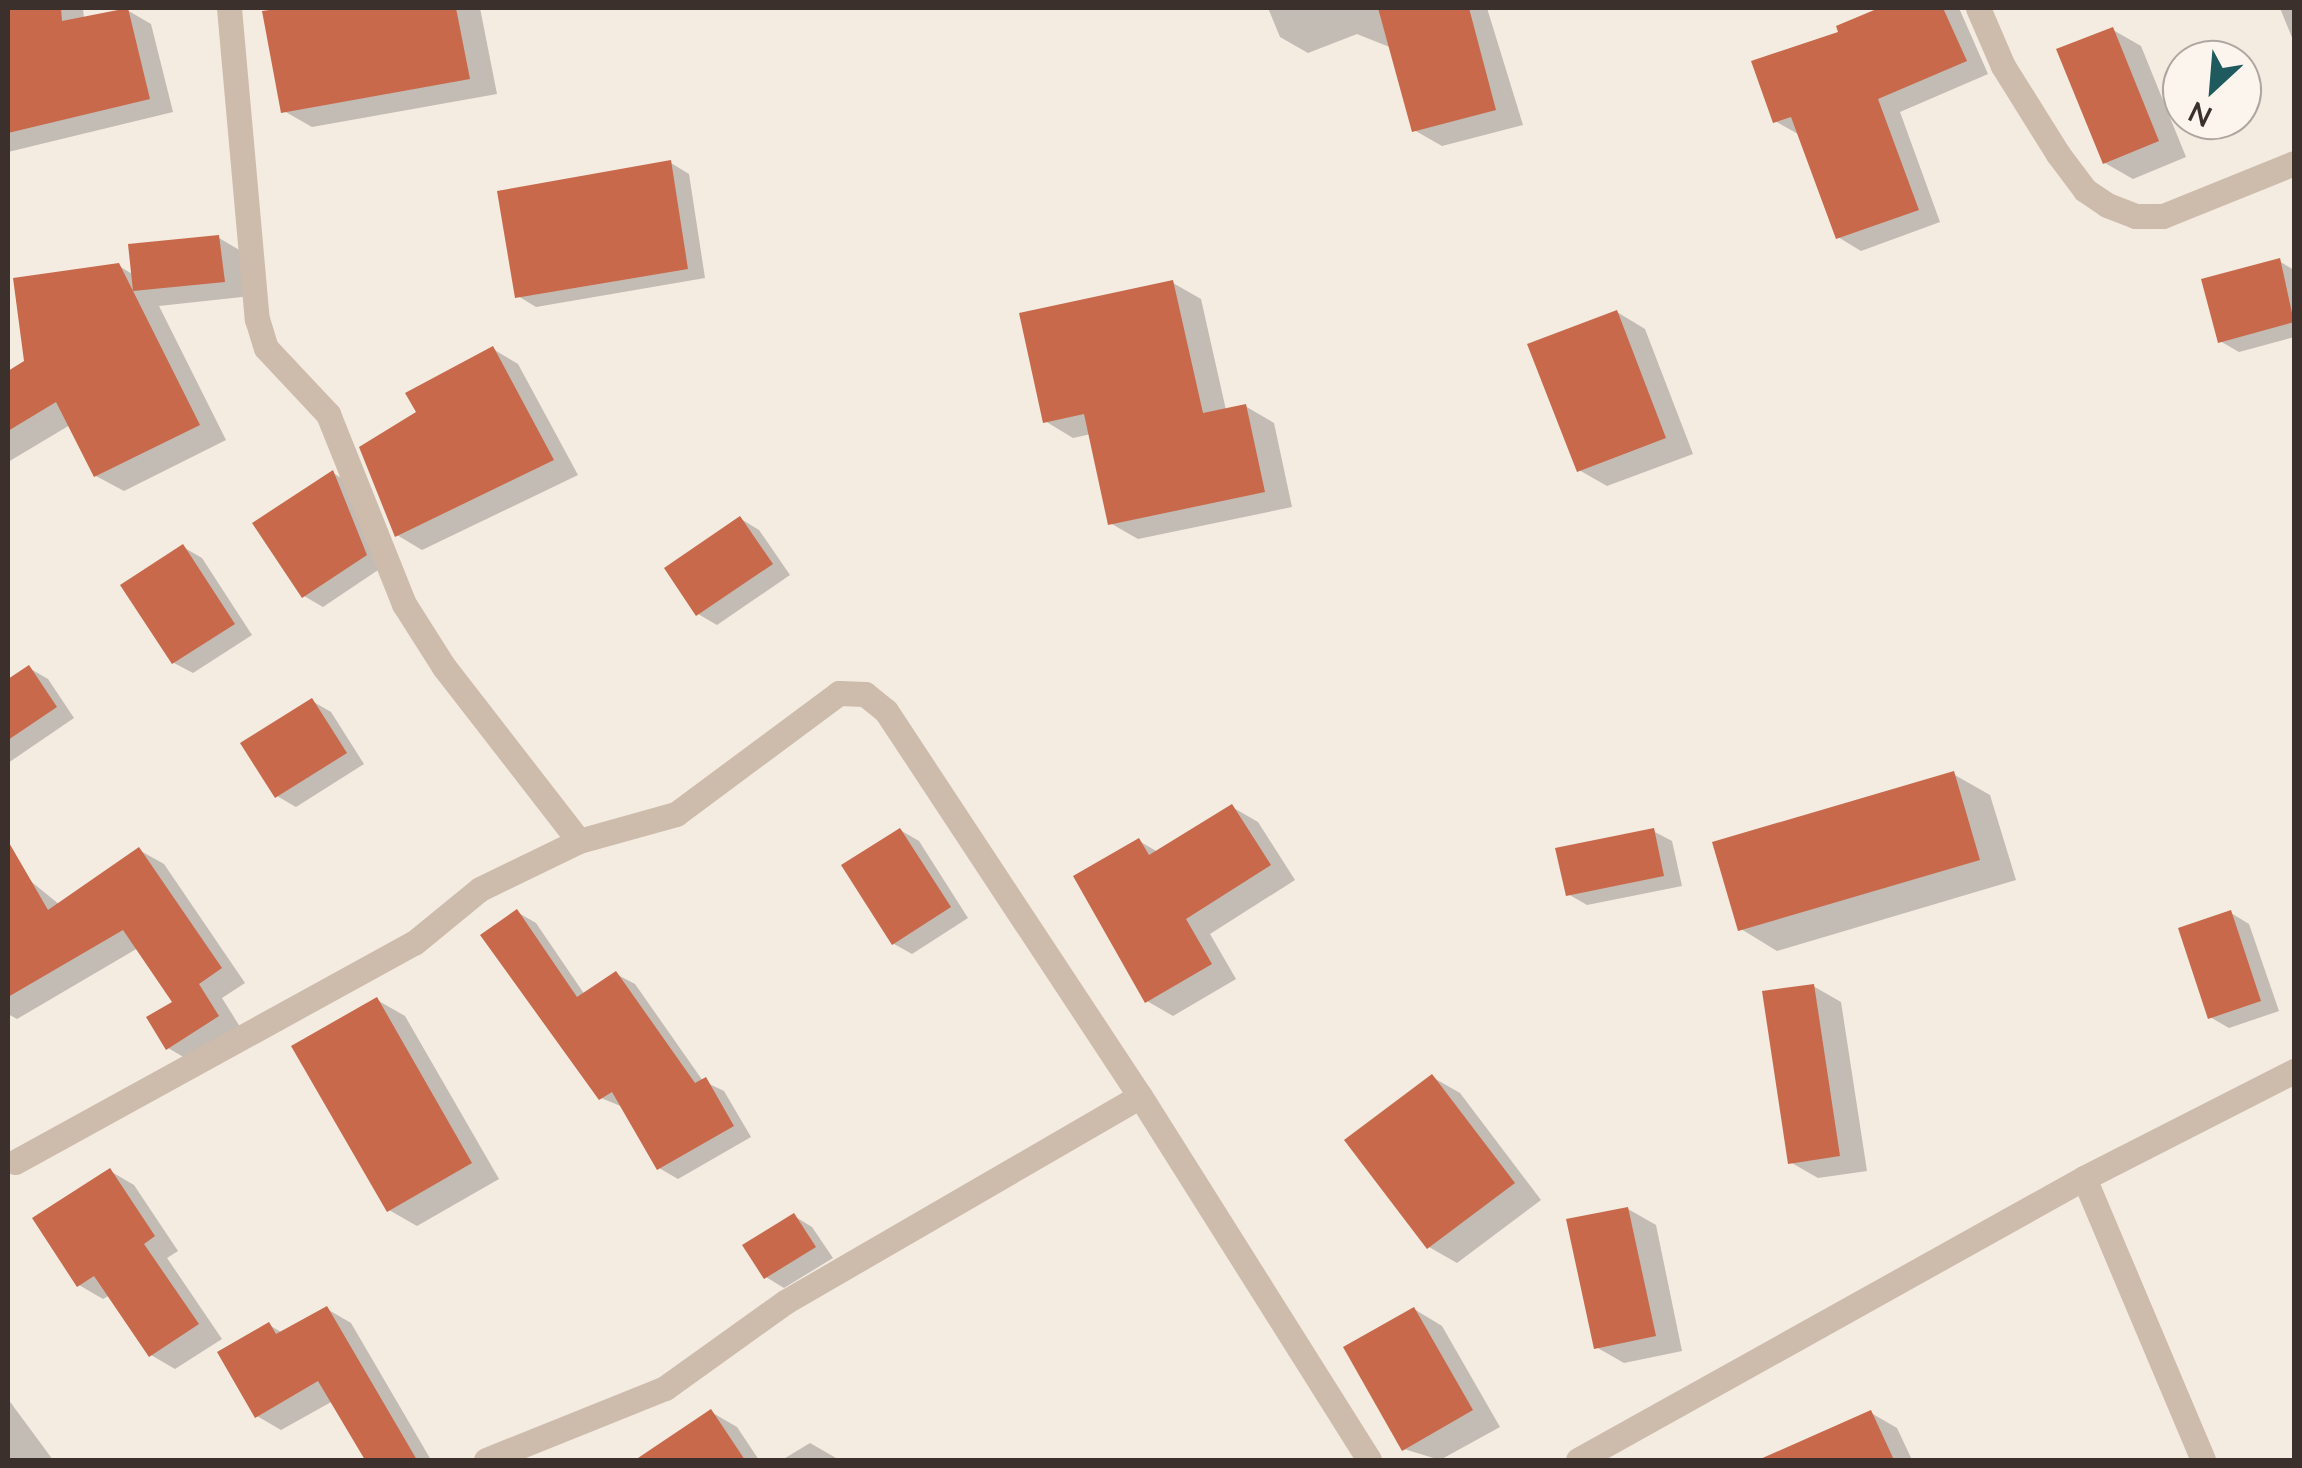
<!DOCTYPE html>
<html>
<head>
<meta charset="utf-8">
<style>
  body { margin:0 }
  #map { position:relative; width:2302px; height:1468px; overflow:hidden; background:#f4ebe1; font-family:Lato,sans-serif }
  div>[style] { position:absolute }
  .shadow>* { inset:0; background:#0003 }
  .building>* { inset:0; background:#c8694b }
  .street>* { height:25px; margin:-12.5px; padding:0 12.5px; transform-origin:12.5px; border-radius:12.5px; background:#cdbbac }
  span { translate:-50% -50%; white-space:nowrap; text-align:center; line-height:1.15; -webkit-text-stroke:8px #fbf5ee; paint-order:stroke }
  .frame { position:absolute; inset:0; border:10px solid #3b302b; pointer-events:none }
  .north { position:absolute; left:2162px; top:40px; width:100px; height:100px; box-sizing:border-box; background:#fbf5ee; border:2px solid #aea6a0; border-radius:50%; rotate:206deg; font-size:28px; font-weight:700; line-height:40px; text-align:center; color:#3b302b }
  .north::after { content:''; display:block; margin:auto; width:35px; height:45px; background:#1f5a5e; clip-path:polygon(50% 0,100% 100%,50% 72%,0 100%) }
</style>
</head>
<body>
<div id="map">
  <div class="shadow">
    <i style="clip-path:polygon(8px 8px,83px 8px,84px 19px,127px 10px,151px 24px,173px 112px,8px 152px)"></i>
    <i style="clip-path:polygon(298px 8px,480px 8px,497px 94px,312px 127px,284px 111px,265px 13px)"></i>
    <i style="clip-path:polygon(1268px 8px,1487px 8px,1523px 125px,1442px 146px,1414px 130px,1392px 48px,1357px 34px,1308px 53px,1280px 37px)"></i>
    <i style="clip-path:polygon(1886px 8px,1959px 8px,1988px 74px,1900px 112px,1940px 222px,1861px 251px,1838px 237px,1798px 134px,1775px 121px,1842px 33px,1839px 27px)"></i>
    <i style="clip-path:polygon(2280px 8px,2294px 8px,2294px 41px,2293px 40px)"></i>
    <i style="clip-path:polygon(2113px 30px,2141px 46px,2186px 157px,2133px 179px,2105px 163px)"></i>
    <i style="clip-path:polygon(671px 163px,689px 174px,705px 278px,536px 307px,518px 296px)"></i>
    <i style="clip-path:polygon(219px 238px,246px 254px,251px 296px,159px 306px,226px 440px,124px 491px,96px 476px,70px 425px,8px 462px,8px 374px,27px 362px,119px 266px,134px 275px)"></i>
    <i style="clip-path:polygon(2279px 261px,2294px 270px,2294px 337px,2239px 352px,2220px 341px)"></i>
    <i style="clip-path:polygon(1173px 283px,1201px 299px,1226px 410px,1245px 406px,1274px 423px,1292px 507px,1138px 539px,1110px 523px,1091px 434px,1073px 438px,1045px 421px)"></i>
    <i style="clip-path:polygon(1617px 312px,1645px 329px,1693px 454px,1607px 486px,1579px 470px)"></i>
    <i style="clip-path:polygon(493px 349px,518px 364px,578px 475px,422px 550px,397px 535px,419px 413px)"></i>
    <i style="clip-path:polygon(333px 473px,351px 484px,384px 566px,323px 607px,304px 596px)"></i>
    <i style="clip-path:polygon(741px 519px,759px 530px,790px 575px,717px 625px,698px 614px)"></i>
    <i style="clip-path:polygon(183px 547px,202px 558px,252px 635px,193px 673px,174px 663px)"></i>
    <i style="clip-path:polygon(29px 668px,48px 679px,74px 718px,8px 763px,8px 682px)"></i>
    <i style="clip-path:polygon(312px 701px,331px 712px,364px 764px,296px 807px,277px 796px)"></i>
    <i style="clip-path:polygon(1953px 774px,1990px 795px,2016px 880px,1777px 951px,1741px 929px)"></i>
    <i style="clip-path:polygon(1232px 807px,1258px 822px,1295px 880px,1210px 934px,1236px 979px,1173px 1016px,1147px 1001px,1139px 841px,1158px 852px)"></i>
    <i style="clip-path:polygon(900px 830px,919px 841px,968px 918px,912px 954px,894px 944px)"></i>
    <i style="clip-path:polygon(1653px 831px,1672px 841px,1682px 886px,1587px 905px,1568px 894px)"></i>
    <i style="clip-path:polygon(139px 850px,164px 864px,245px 983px,222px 998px,242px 1030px,192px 1062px,168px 1048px,176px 1003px,138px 948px,17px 1019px,8px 1014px,8px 890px,28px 879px,60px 905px)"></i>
    <i style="clip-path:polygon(517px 912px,536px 923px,585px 995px,616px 974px,635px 984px,703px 1081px,724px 1091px,751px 1137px,678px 1179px,659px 1168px,623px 1107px,601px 1098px)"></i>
    <i style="clip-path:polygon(2231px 913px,2249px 924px,2279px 1011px,2229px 1028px,2210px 1017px)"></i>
    <i style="clip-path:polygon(1813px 986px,1841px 1002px,1867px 1171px,1818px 1178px,1790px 1162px)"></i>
    <i style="clip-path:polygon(377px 1000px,405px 1016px,499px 1179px,417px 1226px,389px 1210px)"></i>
    <i style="clip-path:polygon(1432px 1077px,1460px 1093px,1541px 1200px,1457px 1263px,1429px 1247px)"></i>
    <i style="clip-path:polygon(110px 1171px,134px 1185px,178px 1251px,167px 1258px,222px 1339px,175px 1369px,151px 1355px,110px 1295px,103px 1299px,79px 1285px)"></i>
    <i style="clip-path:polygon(1628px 1209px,1656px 1225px,1682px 1351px,1624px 1363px,1596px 1347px)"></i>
    <i style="clip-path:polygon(794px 1216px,812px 1227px,833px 1258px,784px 1288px,766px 1277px)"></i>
    <i style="clip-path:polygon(327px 1309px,351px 1323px,431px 1460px,368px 1460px,333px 1401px,281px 1430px,257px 1416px,269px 1325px,283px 1333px)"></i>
    <i style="clip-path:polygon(1414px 1309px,1442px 1326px,1500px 1427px,1440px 1460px,1404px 1449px)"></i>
    <i style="clip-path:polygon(8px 1399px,53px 1460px,8px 1460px)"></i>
    <i style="clip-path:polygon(711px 1412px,737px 1427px,759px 1460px,642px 1460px)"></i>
    <i style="clip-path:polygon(1871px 1413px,1897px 1428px,1912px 1460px,1769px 1460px)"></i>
    <i style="clip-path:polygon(810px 1443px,836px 1458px,838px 1460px,782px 1460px)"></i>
  </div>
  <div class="building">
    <i style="clip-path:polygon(8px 8px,61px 8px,62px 21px,128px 8px,150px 99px,8px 133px)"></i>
    <i style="clip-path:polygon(284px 8px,456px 8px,470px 79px,281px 113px,262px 11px)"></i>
    <i style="clip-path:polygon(1378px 8px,1469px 8px,1496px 110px,1412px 132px)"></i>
    <i style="clip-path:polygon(1879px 8px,1943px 8px,1967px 61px,1878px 99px,1919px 210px,1836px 239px,1791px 117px,1773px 123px,1751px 61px,1838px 32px,1836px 26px)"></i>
    <i style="clip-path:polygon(2113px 27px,2159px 141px,2103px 164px,2056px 49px)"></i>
    <i style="clip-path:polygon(671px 160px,688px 269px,515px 298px,497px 191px)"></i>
    <i style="clip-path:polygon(219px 235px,225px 282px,133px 291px,200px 425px,94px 477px,56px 402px,8px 431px,8px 371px,24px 361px,13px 278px,119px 263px,133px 291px,128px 244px)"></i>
    <i style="clip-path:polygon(2280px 258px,2294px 322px,2218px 343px,2201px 279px)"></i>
    <i style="clip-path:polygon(1173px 280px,1203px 413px,1246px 404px,1265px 492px,1108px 525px,1084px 414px,1043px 423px,1019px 313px)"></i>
    <i style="clip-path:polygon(1617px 310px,1666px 438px,1577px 472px,1527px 344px)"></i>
    <i style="clip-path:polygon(493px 346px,554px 460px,395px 537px,359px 447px,416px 412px,405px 393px)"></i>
    <i style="clip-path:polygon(333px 470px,367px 555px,302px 598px,252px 523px)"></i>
    <i style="clip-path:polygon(740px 516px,773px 564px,696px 616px,664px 568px)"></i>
    <i style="clip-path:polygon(183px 544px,235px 624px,172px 664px,120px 585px)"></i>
    <i style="clip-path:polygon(29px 665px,57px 707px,8px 740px,8px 679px)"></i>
    <i style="clip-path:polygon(312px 698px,347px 753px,275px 798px,240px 743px)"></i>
    <i style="clip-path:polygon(1954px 771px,1980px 860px,1738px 931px,1712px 842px)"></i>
    <i style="clip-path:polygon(1232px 804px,1271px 865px,1186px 919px,1212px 964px,1145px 1003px,1073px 876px,1139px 838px,1149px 855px)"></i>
    <i style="clip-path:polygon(900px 828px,951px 907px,892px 945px,841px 865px)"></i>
    <i style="clip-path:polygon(1654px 828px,1664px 876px,1566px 896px,1555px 848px)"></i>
    <i style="clip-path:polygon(8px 841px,48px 910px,139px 847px,222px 968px,199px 984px,219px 1016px,166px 1050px,146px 1017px,172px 1002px,123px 930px,8px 997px)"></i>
    <i style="clip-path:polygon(517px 909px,577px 997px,616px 971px,695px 1083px,706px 1077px,734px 1126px,657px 1170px,612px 1092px,599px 1100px,480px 935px)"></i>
    <i style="clip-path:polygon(2231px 910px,2261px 1001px,2208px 1019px,2178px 928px)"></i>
    <i style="clip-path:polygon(1814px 984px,1840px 1156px,1788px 1164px,1762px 991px)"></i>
    <i style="clip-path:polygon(377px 997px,472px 1163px,387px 1212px,291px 1046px)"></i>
    <i style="clip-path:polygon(1432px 1074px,1515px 1183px,1427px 1249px,1344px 1140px)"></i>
    <i style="clip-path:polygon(110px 1168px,155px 1236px,144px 1244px,199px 1324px,149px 1357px,94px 1276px,77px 1287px,32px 1218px)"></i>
    <i style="clip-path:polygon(1628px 1207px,1656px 1336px,1594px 1349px,1566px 1219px)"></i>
    <i style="clip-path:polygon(794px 1213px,816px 1247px,764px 1279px,742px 1245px)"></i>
    <i style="clip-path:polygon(327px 1306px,417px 1460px,365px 1460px,318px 1381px,255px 1418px,217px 1352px,269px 1322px,276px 1334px)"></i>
    <i style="clip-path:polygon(1414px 1307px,1473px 1410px,1402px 1451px,1343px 1347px)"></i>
    <i style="clip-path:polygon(711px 1409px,745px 1460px,635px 1460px)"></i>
    <i style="clip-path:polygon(1871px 1410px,1894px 1460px,1758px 1460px)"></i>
  </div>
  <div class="street">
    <i style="left:229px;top:8px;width:312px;rotate:84.9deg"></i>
    <i style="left:257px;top:319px;width:30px;rotate:73deg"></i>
    <i style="left:266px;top:348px;width:91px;rotate:46.8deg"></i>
    <i style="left:328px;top:414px;width:205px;rotate:68.2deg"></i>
    <i style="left:404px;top:604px;width:75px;rotate:57.6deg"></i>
    <i style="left:444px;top:667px;width:220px;rotate:52.2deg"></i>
    <i style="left:1978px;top:8px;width:63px;rotate:66.7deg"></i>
    <i style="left:2003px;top:66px;width:104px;rotate:58deg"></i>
    <i style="left:2058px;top:154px;width:45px;rotate:53.1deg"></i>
    <i style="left:2085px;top:190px;width:27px;rotate:34deg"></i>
    <i style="left:2107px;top:205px;width:30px;rotate:21deg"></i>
    <i style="left:2135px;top:216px;width:28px"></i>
    <i style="left:2163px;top:216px;width:141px;rotate:-22deg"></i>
    <i style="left:15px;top:1162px;width:455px;rotate:-28.8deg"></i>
    <i style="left:414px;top:943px;width:85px;rotate:-39.3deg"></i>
    <i style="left:480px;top:889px;width:110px;rotate:-25.9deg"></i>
    <i style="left:579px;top:841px;width:101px;rotate:-15.6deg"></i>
    <i style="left:676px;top:814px;width:203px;rotate:-36.6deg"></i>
    <i style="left:839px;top:693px;width:26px;rotate:2deg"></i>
    <i style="left:865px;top:694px;width:27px;rotate:39deg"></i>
    <i style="left:886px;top:711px;width:461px;rotate:56.6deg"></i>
    <i style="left:1140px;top:1096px;width:430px;rotate:57.8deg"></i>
    <i style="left:2084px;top:1178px;width:306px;rotate:67.1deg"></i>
    <i style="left:486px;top:1460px;width:193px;rotate:-21.9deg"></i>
    <i style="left:665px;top:1388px;width:148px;rotate:-35.6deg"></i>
    <i style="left:785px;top:1302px;width:410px;rotate:-30.1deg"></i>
    <i style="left:1578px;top:1460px;width:579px;rotate:-29.13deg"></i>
    <i style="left:2084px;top:1178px;width:236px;rotate:-27deg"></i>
  </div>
  <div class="frame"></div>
  <div class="north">N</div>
</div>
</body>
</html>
